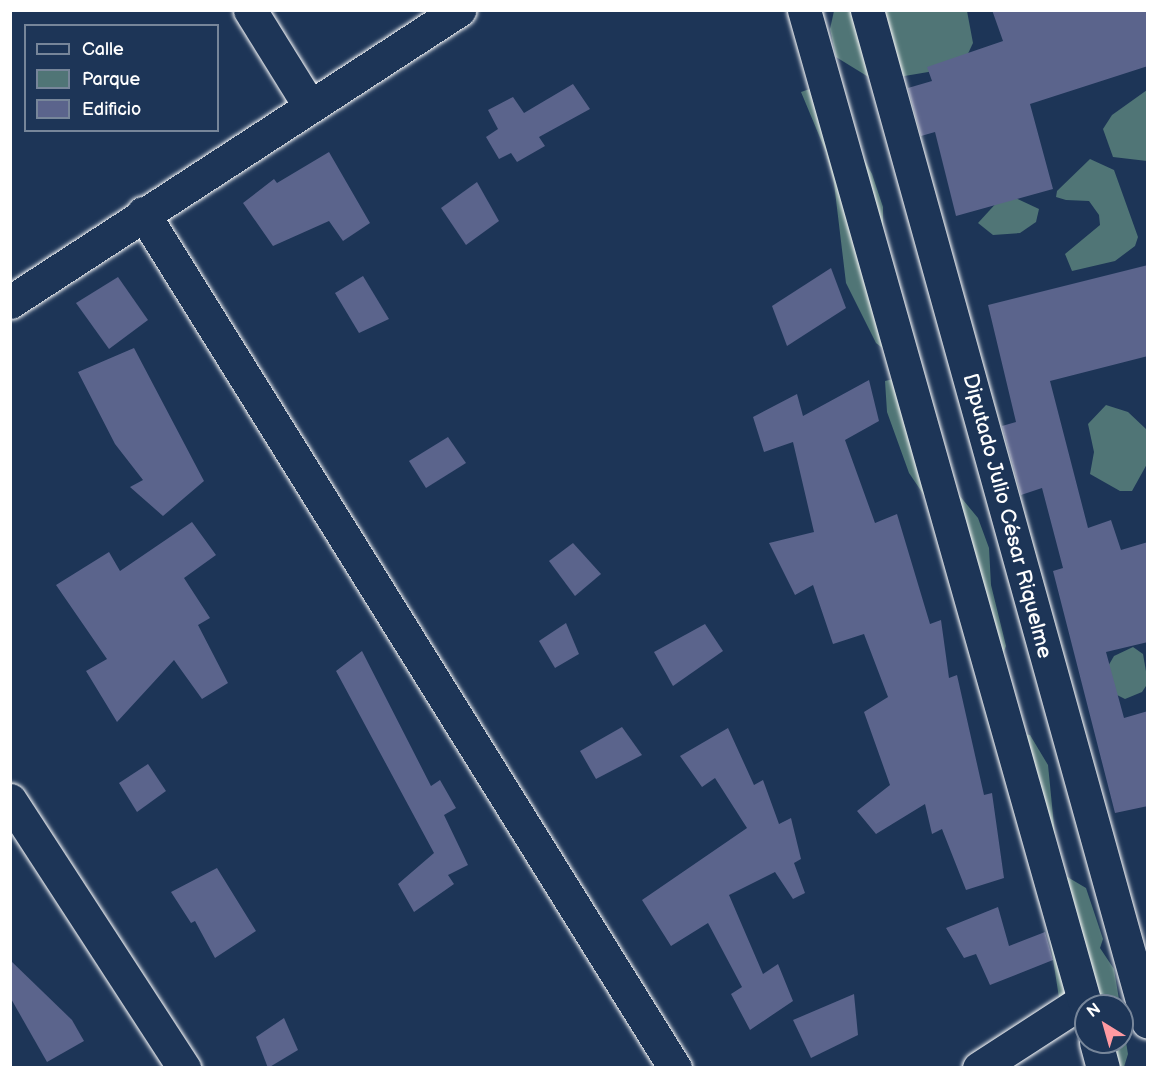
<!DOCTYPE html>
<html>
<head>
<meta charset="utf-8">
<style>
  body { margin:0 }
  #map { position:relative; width:1158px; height:1078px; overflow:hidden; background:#1d3557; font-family:"Balsamiq Sans",sans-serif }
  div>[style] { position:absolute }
  .green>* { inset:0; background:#507576 }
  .building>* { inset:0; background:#5b648c }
  .roads { filter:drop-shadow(0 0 2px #fff) drop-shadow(0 0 2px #fff) }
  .minor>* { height:33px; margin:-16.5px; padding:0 16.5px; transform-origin:16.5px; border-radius:16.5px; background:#1d3557 }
  .tertiary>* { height:33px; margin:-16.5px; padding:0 16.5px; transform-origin:16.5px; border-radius:16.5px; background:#1d3557 }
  span { translate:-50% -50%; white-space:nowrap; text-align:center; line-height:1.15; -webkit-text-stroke:4.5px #1d3557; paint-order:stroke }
  .street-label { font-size:21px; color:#fff }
  .frame { position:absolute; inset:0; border:12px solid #fff; pointer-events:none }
  .legend { position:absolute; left:24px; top:24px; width:195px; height:108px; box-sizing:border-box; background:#1d3557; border:2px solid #77869a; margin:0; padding:8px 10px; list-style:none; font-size:18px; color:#fff }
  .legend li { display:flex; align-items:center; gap:12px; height:30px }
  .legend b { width:30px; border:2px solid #77869a }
  .north { position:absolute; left:1074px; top:994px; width:60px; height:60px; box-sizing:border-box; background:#1d3557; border:2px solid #77869a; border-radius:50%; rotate:323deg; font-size:16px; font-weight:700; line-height:24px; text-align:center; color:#fff }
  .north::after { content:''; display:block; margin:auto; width:21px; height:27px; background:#ff9aa2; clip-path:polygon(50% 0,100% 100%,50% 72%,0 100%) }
</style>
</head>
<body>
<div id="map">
  <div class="green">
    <i style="clip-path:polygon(834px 11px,967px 11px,973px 43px,965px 60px,946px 69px,875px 81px,836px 57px,830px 29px)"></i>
    <i style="clip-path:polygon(824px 84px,872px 174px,883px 207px,883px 238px,903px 364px,876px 343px,846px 283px,834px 183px,826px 152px,801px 92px)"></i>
    <i style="clip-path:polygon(1147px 90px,1147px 161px,1113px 157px,1103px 129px,1112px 115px)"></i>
    <i style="clip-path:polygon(1090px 159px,1114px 170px,1138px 237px,1135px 246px,1115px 261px,1072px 271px,1065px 254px,1100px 225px,1099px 215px,1089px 201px,1066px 200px,1056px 197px,1057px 191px)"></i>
    <i style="clip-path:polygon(1011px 196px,1039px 209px,1036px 222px,1020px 233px,993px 235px,978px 223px,1000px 199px)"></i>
    <i style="clip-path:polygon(915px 374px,939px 471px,978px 518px,989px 548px,991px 585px,1006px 646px,993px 681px,928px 501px,909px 473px,887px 412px,885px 381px)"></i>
    <i style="clip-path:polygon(1106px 405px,1128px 412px,1146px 429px,1147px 464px,1132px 491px,1120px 491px,1090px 474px,1094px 452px,1088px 424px)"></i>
    <i style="clip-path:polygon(1133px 647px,1143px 654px,1148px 683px,1142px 692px,1125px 699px,1107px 690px,1100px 680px,1114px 656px)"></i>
    <i style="clip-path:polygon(1011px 732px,1030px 735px,1048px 765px,1055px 836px,1039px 841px)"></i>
    <i style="clip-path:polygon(evenodd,1064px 875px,1086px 888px,1103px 939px,1100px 948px,1114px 969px,1128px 1054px,1124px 1067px,1104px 1067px,1085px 1048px,1060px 1004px,1046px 914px,1064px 875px,1086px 1006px,1122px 1006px,1122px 1042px,1086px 1042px,1086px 1006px)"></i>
  </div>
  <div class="building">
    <i style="clip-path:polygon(992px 10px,1148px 10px,1148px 66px,1030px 104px,1053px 189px,956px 216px,935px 132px,921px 136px,908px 88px,932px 81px,927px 67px,1003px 41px)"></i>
    <i style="clip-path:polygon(573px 84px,590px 109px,539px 137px,545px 146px,517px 162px,511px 153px,499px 159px,486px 137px,498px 129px,488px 110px,513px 97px,524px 113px)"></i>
    <i style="clip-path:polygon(329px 152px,370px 223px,343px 241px,329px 221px,273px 246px,243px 203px,274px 179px,277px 183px)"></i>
    <i style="clip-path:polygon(477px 182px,499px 221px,466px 245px,441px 208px)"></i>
    <i style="clip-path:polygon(1148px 265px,1148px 356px,1050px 381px,1088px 528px,1111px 520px,1121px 550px,1148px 542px,1148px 642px,1106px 652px,1124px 718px,1148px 711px,1148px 806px,1115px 813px,1053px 571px,1063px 568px,1042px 488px,1021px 495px,1002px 426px,1016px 422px,988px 305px)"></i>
    <i style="clip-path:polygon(831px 268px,846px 308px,787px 346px,772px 306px)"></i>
    <i style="clip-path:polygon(363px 276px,389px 319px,359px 333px,335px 293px)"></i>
    <i style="clip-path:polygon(118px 277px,148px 320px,109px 349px,76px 303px)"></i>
    <i style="clip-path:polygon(134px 348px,204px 481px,163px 516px,130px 487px,143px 480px,115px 444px,78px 372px)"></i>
    <i style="clip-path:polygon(869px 380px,879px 421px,845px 440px,875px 523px,897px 514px,930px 624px,941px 620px,949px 678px,957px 675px,984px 795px,992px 793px,1004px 878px,966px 890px,942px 829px,932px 834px,925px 804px,876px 834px,857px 811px,890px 785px,864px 712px,888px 697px,864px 634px,833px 644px,813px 585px,795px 595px,769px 543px,814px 532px,793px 442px,764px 452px,753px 417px,797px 394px,803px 416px)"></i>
    <i style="clip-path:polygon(448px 437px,466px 463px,426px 488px,409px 461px)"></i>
    <i style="clip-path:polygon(192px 522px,216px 555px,184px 578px,210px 618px,198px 625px,228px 683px,202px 699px,174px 660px,117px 722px,86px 671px,107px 659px,56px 585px,109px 552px,120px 571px)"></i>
    <i style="clip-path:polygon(573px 543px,601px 574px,575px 596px,549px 561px)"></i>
    <i style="clip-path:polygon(566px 623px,579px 654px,555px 668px,539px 641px)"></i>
    <i style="clip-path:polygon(705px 624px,723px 651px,673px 686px,654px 652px)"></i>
    <i style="clip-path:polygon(362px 651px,431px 786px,440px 780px,456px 808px,444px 815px,468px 865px,448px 875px,454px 884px,414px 912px,398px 884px,434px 853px,336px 671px)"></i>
    <i style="clip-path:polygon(622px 727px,642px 755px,596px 779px,580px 751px)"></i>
    <i style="clip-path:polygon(728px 728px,754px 785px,763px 780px,779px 824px,791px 818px,801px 859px,794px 863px,805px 893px,793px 899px,775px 872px,729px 895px,763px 974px,778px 964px,793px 1001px,750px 1030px,731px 994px,742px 987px,708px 923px,671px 946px,642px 900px,747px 828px,715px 778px,702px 787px,680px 756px)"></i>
    <i style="clip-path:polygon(148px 764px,166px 791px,137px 812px,119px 783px)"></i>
    <i style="clip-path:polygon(217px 868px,256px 931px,215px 958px,195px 921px,191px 923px,171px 892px)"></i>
    <i style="clip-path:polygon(998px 907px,1009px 946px,1045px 932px,1053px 960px,990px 985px,976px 954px,964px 958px,946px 928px)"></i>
    <i style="clip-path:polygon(10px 960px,72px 1020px,84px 1041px,47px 1062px,10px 997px)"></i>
    <i style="clip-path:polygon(854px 994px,858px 1035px,811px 1058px,793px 1020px)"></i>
    <i style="clip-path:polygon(284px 1018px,298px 1050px,268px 1068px,256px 1037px)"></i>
  </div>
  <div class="roads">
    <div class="minor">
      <i style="left:250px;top:10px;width:112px;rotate:58.2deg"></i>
      <i style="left:143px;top:213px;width:1007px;rotate:58.11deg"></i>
      <i style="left:10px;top:302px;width:536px;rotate:-33.04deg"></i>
      <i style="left:10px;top:800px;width:320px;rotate:57deg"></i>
      <i style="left:979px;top:1068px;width:125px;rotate:-32.9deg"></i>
    </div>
    <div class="tertiary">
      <i style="left:804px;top:10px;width:1036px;rotate:74.21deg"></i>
      <i style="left:867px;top:10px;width:1050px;rotate:74.48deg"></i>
      <i style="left:1096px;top:1042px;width:27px;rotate:75deg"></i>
    </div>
  </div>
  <div class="street-label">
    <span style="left:1007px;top:516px;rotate:75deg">Diputado Julio César Riquelme</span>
  </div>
  <div class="frame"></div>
  <ul class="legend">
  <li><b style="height:8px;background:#1d3557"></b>Calle</li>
  <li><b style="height:16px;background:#507576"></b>Parque</li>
  <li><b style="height:16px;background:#5b648c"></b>Edificio</li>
  </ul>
  <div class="north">N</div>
</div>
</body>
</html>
